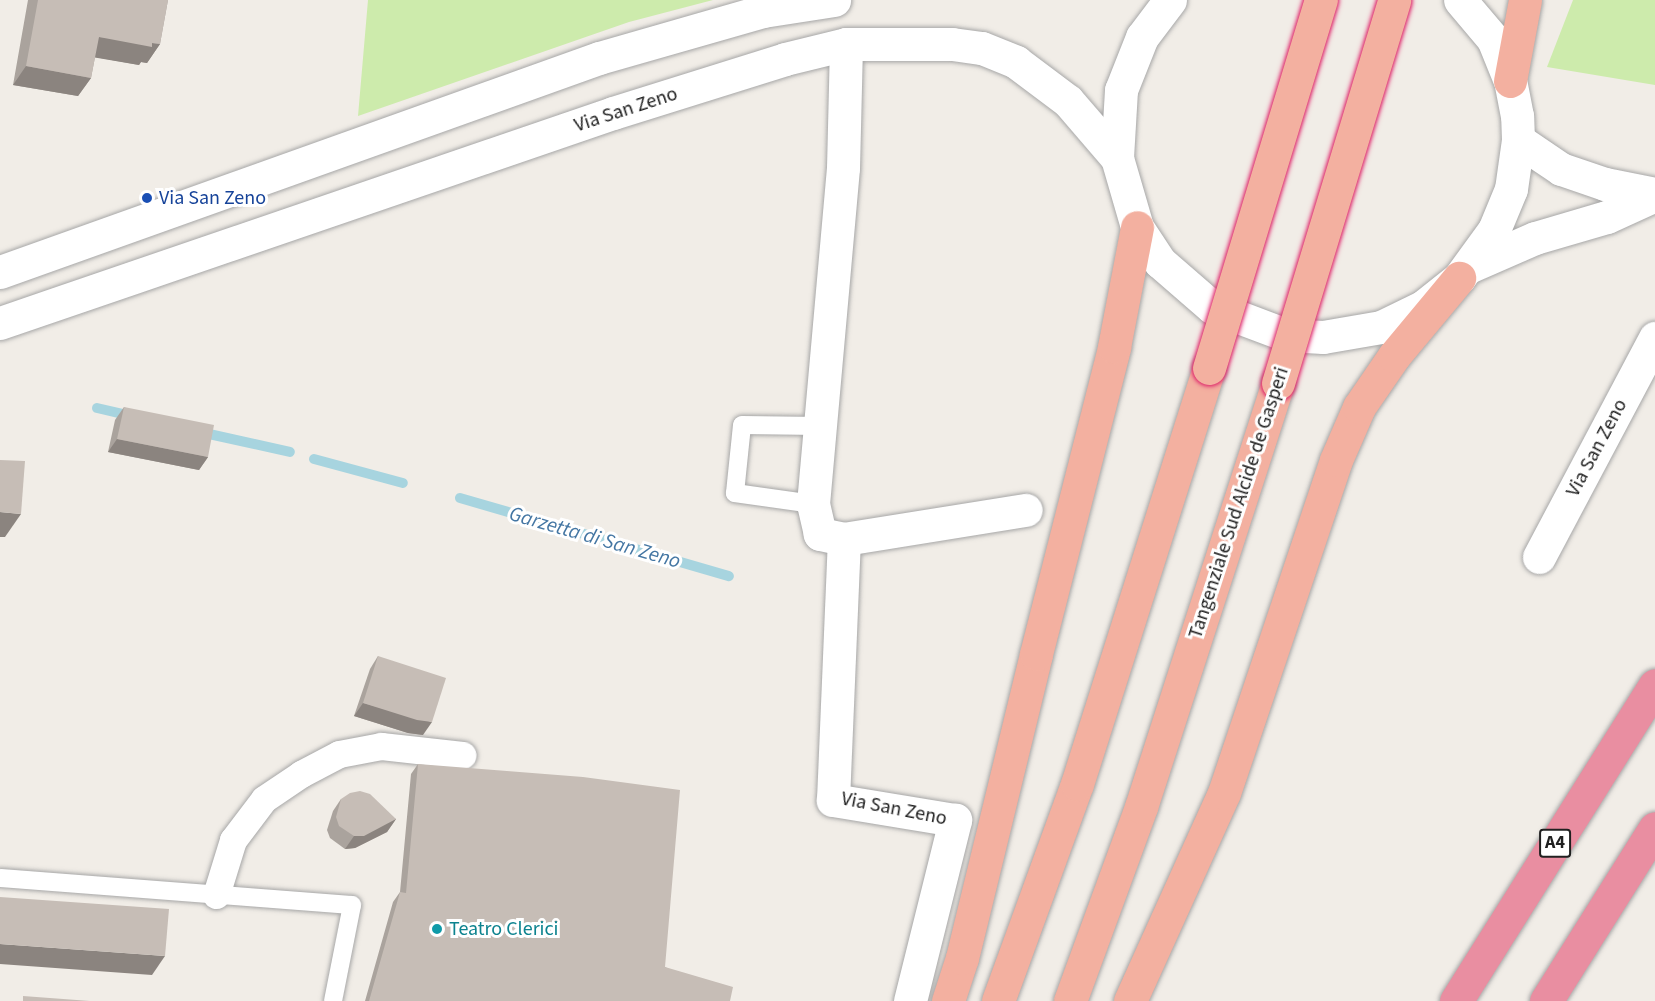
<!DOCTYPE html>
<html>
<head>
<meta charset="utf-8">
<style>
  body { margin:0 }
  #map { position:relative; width:1655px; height:1001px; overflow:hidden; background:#f1ede7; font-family:"Source Sans 3",sans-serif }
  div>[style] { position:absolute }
  .grass>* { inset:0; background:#cdebac }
  .stream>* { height:10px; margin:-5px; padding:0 5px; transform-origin:5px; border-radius:5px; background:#a7d4df }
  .roads { filter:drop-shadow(0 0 2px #a7a7a7) drop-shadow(0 0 2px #a7a7a7) }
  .service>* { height:18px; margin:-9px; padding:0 9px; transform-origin:9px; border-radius:9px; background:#fff }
  .pedestrian>* { height:27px; margin:-13.5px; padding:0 13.5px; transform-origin:13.5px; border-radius:13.5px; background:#fff }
  .minor>* { height:33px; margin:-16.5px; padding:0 16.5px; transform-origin:16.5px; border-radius:16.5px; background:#fff }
  .tertiary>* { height:33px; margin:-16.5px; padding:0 16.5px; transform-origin:16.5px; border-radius:16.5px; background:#fff }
  .trunk>* { height:33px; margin:-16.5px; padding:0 16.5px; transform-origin:16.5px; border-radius:16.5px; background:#f3b0a0 }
  .motorway>* { height:33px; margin:-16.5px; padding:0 16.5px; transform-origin:16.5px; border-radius:16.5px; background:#e98ea1 }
  .bridges { filter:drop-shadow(0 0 2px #de246a) drop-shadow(0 0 2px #de246a) }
  .trunk-bridge>* { height:33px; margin:-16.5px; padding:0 16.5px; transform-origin:16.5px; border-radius:16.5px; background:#f3b0a0 }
  .wall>* { inset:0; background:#aaa39d }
  .shaded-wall>* { inset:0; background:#8b847f }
  .building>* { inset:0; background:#c6bdb6 }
  .dots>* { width:16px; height:16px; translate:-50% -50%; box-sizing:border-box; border:3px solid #fff; border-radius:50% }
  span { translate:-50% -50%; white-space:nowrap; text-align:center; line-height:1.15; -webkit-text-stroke:6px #fff; paint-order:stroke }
  .shield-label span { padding:2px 4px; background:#fff; border:2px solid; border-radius:4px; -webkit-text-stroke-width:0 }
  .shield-label { font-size:18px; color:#202020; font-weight:700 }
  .street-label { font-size:20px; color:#202020 }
  .transit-label { font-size:20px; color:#164399 }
  .left { translate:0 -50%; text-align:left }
  .culture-label { font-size:20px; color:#0d838f }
  .water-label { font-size:21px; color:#4476a3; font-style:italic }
</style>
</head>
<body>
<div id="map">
  <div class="grass">
    <i style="clip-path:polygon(368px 0,713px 0,629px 22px,358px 116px)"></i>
    <i style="clip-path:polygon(1573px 0,1655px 0,1655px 85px,1547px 67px)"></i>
  </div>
  <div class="stream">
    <i style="left:97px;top:408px;width:36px;rotate:13deg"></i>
    <i style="left:200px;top:432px;width:92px;rotate:12.5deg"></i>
    <i style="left:314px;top:459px;width:92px;rotate:15.1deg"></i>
    <i style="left:460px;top:498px;width:280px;rotate:16.2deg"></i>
  </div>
  <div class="roads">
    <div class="service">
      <i style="left:813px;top:504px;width:79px;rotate:-172deg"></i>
      <i style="left:735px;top:493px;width:68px;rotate:-84.1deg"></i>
      <i style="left:742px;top:425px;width:78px;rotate:0.7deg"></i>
      <i style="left:0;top:878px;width:353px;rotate:4.4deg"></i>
      <i style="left:352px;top:905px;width:98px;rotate:101.2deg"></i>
    </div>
    <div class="pedestrian">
      <i style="left:216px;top:895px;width:58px;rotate:-72.8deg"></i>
      <i style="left:233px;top:840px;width:51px;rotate:-52.9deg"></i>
      <i style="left:264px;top:799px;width:45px;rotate:-34deg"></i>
      <i style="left:301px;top:774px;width:43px;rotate:-27.8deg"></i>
      <i style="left:339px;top:754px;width:43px;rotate:-10.8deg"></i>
      <i style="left:381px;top:746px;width:82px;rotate:6.3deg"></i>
    </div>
    <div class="minor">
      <i style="left:844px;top:539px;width:25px;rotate:-168deg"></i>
      <i style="left:820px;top:534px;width:31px;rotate:-103deg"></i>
      <i style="left:813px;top:504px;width:337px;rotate:-84.9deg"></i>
      <i style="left:843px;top:168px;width:124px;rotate:-88.6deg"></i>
      <i style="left:1539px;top:557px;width:248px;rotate:-62.1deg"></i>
      <i style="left:910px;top:1001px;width:187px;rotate:-76deg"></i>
      <i style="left:955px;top:820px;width:124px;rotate:-170.7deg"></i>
      <i style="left:833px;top:800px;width:261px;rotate:-87.6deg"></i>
      <i style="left:844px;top:539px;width:184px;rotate:-9.1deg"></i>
    </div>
    <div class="tertiary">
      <i style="left:1170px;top:0;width:46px;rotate:127.1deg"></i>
      <i style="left:1142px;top:37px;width:57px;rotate:111.6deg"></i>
      <i style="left:1121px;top:90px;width:68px;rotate:93.4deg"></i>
      <i style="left:1117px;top:158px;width:72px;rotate:73.8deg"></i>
      <i style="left:1137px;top:227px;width:42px;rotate:56.7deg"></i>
      <i style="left:1160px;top:262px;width:69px;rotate:40.9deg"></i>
      <i style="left:1212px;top:307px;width:79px;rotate:20.7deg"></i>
      <i style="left:1286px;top:335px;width:37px;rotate:3deg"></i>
      <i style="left:1323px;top:337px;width:59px;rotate:-9.8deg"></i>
      <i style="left:1381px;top:327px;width:48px;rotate:-26deg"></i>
      <i style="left:1424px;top:306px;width:45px;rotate:-38.7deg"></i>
      <i style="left:1459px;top:278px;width:59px;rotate:-53.9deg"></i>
      <i style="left:1494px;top:230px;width:44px;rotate:-67.5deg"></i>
      <i style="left:1511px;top:189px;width:49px;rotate:-81.9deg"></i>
      <i style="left:1518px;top:140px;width:24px;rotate:-92deg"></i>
      <i style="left:1517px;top:116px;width:36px;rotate:-101deg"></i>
      <i style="left:1510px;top:81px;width:45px;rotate:-112deg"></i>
      <i style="left:1493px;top:39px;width:51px;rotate:-130.2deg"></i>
      <i style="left:1518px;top:140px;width:52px;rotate:34deg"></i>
      <i style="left:1561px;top:169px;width:46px;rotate:18.8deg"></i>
      <i style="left:1605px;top:184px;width:51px;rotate:11.3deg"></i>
      <i style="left:1471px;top:266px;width:70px;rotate:-23.6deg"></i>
      <i style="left:1535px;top:238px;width:75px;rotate:-16.3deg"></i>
      <i style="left:1607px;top:217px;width:53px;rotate:-24.6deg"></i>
      <i style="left:0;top:272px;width:636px;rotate:-19.66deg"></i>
      <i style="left:599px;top:58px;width:171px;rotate:-16deg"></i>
      <i style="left:763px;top:11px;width:72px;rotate:-8.8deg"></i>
      <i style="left:0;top:323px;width:648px;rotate:-18.91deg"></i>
      <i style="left:613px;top:113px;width:180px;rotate:-17.4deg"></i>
      <i style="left:785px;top:59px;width:63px;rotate:-13.8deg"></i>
      <i style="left:846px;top:44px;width:106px"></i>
      <i style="left:952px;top:44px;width:30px;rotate:8deg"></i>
      <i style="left:982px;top:48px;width:37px;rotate:22deg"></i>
      <i style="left:1016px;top:62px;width:65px;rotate:36.9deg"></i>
      <i style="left:1068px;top:101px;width:75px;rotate:49.3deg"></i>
    </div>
    <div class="trunk">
      <i style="left:1510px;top:81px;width:82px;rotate:-79.5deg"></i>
      <i style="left:948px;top:1001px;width:45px;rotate:-72deg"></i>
      <i style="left:962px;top:958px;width:313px;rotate:-76.3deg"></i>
      <i style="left:1036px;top:654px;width:317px;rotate:-75.7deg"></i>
      <i style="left:1114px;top:347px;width:122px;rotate:-79.1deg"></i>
      <i style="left:998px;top:1001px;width:231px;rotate:-70deg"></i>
      <i style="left:1077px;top:784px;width:436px;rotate:-72.4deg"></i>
      <i style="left:1070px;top:1001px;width:207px;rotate:-69.9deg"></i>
      <i style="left:1141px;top:807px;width:446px;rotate:-72.1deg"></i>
      <i style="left:1130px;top:1001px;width:228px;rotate:-65.7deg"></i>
      <i style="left:1224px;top:793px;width:351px;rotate:-71.4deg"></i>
      <i style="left:1336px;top:460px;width:58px;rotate:-66.5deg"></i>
      <i style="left:1359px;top:407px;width:62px;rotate:-55.5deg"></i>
      <i style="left:1394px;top:356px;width:102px;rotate:-50.2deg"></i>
    </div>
    <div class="motorway">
      <i style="left:1456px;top:1001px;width:373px;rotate:-57.8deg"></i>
      <i style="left:1546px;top:1001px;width:204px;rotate:-57.8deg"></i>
    </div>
  </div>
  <div class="bridges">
    <div class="trunk-bridge">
      <i style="left:1209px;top:368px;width:385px;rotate:-73.1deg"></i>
      <i style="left:1278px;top:383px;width:400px;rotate:-73.1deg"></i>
    </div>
  </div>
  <div class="wall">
    <i style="clip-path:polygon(28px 0,168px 0,160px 44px,147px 63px,141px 62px,139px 65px,95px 57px,91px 78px,78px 96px,13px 85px)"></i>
    <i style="clip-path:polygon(124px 407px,208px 457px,199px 470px,108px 452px,115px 420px)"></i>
    <i style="clip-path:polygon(378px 656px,423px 735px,408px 733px,354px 716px,370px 669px)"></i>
    <i style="clip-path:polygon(418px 764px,665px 967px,730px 1001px,365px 1001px,393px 902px,400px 892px,411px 774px)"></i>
    <i style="clip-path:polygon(341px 799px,396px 819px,387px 832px,355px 848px,345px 849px,330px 838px,327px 830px,333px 811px)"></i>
  </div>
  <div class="shaded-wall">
    <i style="clip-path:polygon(99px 37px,152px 43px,160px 44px,147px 63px,141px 62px,139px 65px,86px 56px)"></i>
    <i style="clip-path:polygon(26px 66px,91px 78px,78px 96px,13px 85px)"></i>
    <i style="clip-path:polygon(117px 439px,208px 457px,199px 470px,108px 452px)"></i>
    <i style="clip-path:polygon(0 512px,21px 514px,5px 537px,0 537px)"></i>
    <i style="clip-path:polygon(363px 703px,432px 722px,423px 735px,408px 733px,354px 716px)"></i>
    <i style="clip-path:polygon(396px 819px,387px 832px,355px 848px,345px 849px,354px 836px)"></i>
    <i style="clip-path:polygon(0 944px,165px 956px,152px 975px,0 964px)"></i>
  </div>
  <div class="building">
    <i style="clip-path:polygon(38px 0,168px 0,160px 44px,152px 43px,152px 47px,99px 37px,91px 78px,26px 66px)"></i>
    <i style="clip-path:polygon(124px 407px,214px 425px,208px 457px,117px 439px)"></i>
    <i style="clip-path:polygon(0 460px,25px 461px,21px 514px,0 512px)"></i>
    <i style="clip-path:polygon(378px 656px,446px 678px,432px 722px,417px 720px,363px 703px)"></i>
    <i style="clip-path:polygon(418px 764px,583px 777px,680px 790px,665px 967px,733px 987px,730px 1001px,369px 1001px,400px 892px,406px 893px)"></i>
    <i style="clip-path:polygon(360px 791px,370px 794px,396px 819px,364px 836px,354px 836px,339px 826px,336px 817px,341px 799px,350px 793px)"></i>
    <i style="clip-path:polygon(0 897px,169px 909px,165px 956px,0 944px)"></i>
    <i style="clip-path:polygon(23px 996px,90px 1001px,23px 1001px)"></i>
  </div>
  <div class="dots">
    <i style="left:147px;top:198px;background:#1a4fb4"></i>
    <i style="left:437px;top:929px;background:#0f9aa8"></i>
  </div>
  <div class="shield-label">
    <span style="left:1555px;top:843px">A4</span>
  </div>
  <div class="street-label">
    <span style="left:626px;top:110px;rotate:-18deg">Via San Zeno</span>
    <span style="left:1597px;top:448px;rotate:-62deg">Via San Zeno</span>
    <span style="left:1239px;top:503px;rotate:-72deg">Tangenziale Sud Alcide de Gasperi</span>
    <span style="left:894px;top:809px;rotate:11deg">Via San Zeno</span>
  </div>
  <div class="transit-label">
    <span class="left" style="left:159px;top:198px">Via San Zeno</span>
  </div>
  <div class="culture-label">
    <span class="left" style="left:449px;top:929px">Teatro Clerici</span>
  </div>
  <div class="water-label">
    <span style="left:595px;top:537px;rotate:16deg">Garzetta di San Zeno</span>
  </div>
</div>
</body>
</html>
